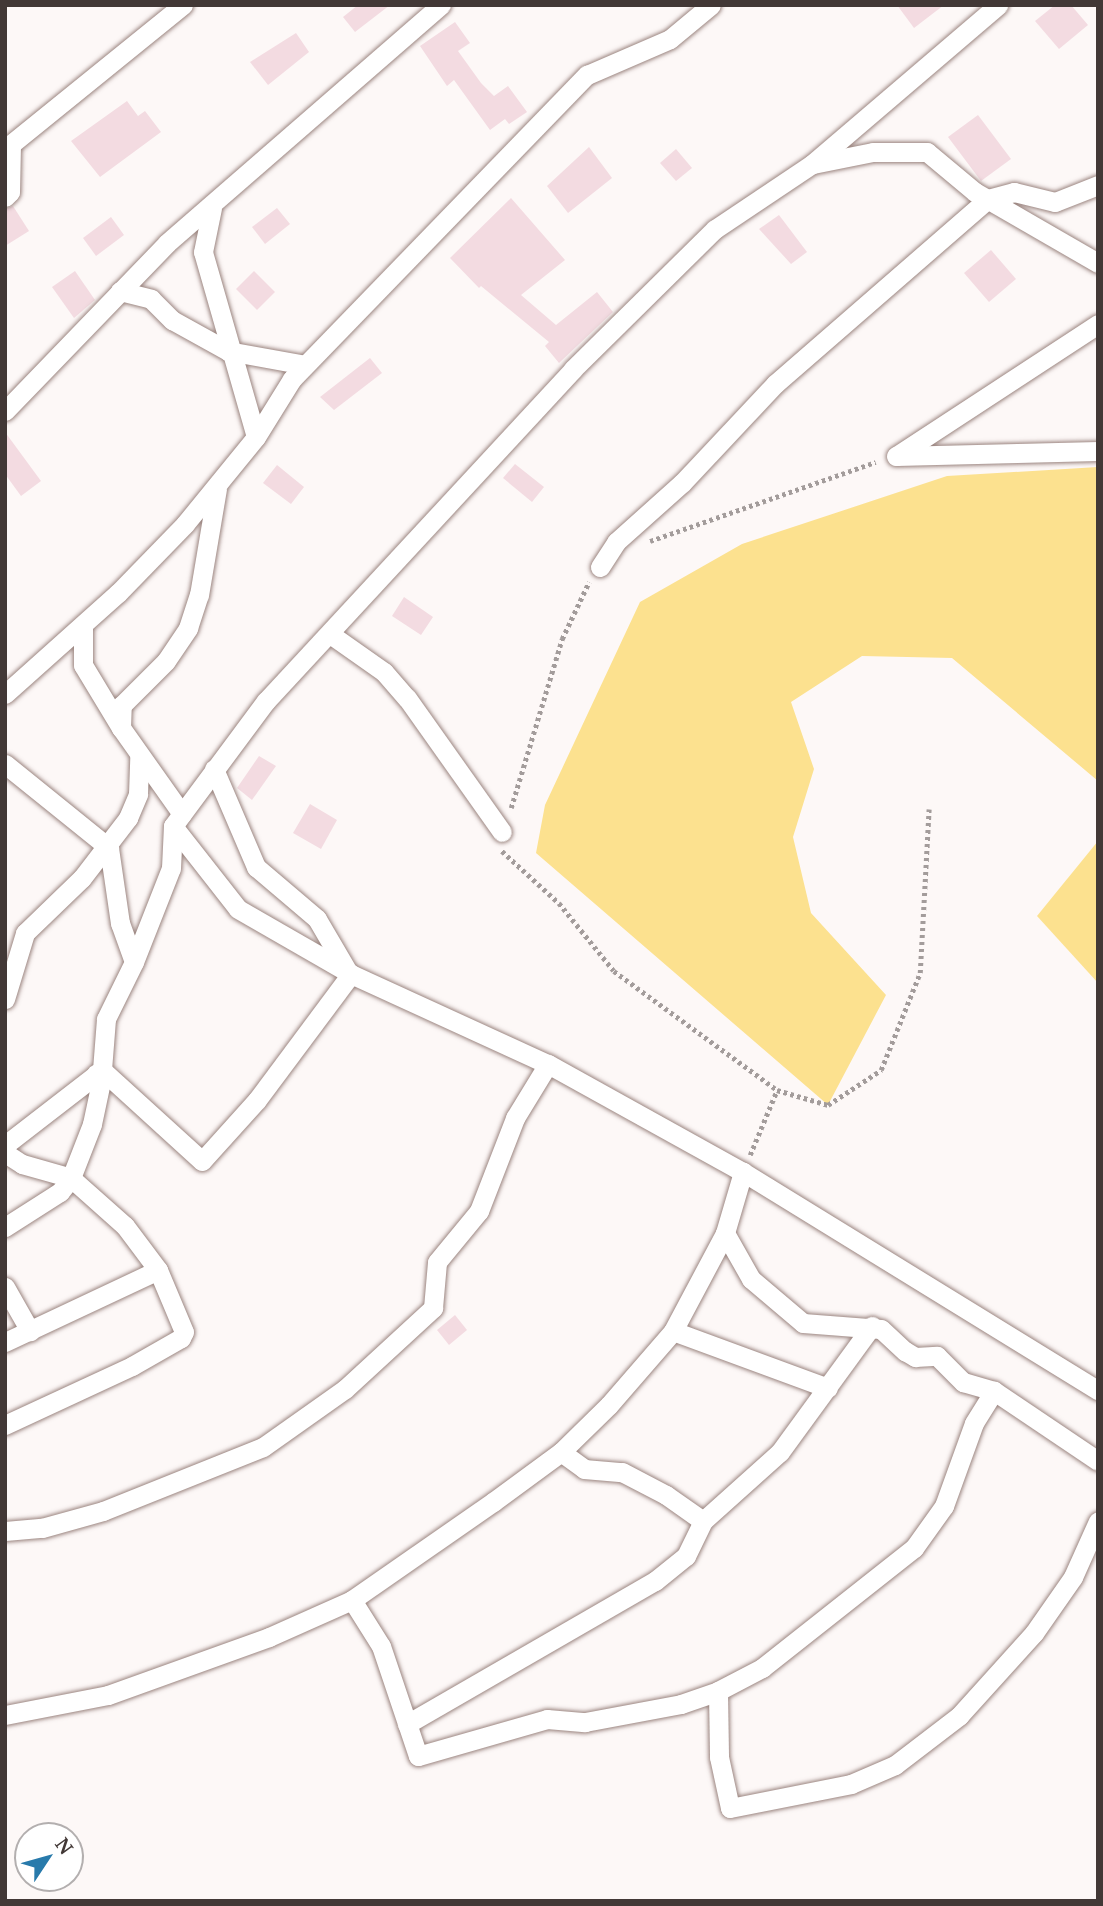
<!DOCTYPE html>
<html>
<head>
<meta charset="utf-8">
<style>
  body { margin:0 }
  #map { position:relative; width:1103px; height:1906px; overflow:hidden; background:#fdf8f7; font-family:"Noto Serif",serif }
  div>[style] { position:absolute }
  .green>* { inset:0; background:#fce18f }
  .building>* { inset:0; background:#f3dbe1 }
  .path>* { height:4.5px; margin-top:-2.25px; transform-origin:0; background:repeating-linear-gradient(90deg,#a39c9b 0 3.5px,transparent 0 7px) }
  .roads { filter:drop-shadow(0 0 2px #9b8580) drop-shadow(0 0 2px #9b8580) }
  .minor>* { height:19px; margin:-9.5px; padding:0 9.5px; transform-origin:9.5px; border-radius:9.5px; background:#fff }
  span { translate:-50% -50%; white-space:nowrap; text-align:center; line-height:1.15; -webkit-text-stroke:6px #fff; paint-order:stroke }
  .frame { position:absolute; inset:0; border:7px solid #423836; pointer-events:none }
  .north { position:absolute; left:14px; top:1822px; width:70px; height:70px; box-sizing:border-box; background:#fff; border:2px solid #b3afaf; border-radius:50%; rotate:54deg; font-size:19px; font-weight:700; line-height:28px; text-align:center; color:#423836 }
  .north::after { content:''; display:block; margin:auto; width:24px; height:32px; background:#287aab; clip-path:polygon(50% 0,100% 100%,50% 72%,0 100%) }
</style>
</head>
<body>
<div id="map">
  <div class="green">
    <i style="clip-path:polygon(1098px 467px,1098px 781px,952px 658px,862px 656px,791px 702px,814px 769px,793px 837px,811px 913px,886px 995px,828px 1105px,536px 853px,545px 805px,640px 602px,742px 544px,947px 476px)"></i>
    <i style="clip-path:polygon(1098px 841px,1098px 983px,1037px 916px)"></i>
  </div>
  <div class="building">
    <i style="clip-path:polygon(358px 5px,390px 5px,355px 32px,343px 17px)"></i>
    <i style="clip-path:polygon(897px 5px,944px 5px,914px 28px)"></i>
    <i style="clip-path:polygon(1055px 5px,1071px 5px,1088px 25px,1059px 49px,1035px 21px)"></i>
    <i style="clip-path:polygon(455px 22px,470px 43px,458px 51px,481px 83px,494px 96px,508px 86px,527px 112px,509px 124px,505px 119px,490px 130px,454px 80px,447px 86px,420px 46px)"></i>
    <i style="clip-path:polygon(296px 33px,309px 52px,268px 85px,250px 62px)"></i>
    <i style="clip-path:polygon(127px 101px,138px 116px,145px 111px,161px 132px,100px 177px,71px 141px)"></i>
    <i style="clip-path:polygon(978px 115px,1011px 159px,981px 181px,948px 137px)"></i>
    <i style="clip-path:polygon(589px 147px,612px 178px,568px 213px,547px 186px)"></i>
    <i style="clip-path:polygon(676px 149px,692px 168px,676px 181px,660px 163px)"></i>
    <i style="clip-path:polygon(511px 198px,565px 260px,521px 295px,556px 325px,597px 292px,613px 312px,559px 363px,545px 346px,549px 342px,481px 286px,479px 288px,450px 258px)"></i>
    <i style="clip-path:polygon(13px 206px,29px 231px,5px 246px,5px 209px)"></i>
    <i style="clip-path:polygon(277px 208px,290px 224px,265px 244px,252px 227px)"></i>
    <i style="clip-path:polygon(779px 215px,807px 252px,791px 264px,759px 229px)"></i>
    <i style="clip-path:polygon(111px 217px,124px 235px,96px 256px,83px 238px)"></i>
    <i style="clip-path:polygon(991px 250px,1016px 279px,989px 302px,964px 273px)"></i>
    <i style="clip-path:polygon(75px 271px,95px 300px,74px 318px,52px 287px)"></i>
    <i style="clip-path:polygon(254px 271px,275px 292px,257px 310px,236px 289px)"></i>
    <i style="clip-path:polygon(370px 358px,382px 373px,334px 410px,320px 397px)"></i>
    <i style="clip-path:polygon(5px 432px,41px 481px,21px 496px,5px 474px)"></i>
    <i style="clip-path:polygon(515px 464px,544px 487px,532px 502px,503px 478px)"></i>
    <i style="clip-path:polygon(277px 465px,304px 487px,291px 504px,263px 483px)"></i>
    <i style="clip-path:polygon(404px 597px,433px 617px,421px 635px,392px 616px)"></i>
    <i style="clip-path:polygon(259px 756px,276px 766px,252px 800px,237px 788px)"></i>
    <i style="clip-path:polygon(310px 804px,337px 820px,321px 849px,293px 833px)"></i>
    <i style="clip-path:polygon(455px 1315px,467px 1330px,449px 1345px,437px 1330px)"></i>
  </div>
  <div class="path">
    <i style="left:650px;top:541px;width:239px;rotate:-19.3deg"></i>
    <i style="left:511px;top:808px;width:177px;rotate:-73.2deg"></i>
    <i style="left:562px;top:639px;width:63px;rotate:-64.7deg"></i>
    <i style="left:502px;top:851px;width:77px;rotate:42.4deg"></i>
    <i style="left:559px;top:903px;width:87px;rotate:51deg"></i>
    <i style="left:614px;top:971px;width:202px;rotate:36.1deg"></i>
    <i style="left:750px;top:1155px;width:70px;rotate:-67.4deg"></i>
    <i style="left:777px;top:1090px;width:53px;rotate:16.4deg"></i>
    <i style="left:828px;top:1105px;width:64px;rotate:-33.4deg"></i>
    <i style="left:881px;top:1070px;width:105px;rotate:-68.1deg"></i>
    <i style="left:920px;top:973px;width:164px;rotate:-86.9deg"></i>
  </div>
  <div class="roads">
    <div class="minor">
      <i style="left:5px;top:149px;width:229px;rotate:-39deg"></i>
      <i style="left:813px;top:164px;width:61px;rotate:-11.3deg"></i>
      <i style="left:873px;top:152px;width:54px"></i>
      <i style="left:927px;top:152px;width:62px;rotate:39.8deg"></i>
      <i style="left:975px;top:192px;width:142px;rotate:30deg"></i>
      <i style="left:5px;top:197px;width:7px;rotate:-45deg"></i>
      <i style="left:10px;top:192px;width:47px;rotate:-88.8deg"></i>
      <i style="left:212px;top:208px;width:45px;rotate:101.6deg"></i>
      <i style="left:203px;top:252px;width:192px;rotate:74deg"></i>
      <i style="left:120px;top:291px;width:32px;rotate:14deg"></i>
      <i style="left:151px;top:299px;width:30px;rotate:45deg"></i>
      <i style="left:172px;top:320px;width:64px;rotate:29deg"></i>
      <i style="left:228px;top:351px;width:78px;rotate:10.3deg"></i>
      <i style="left:1098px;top:324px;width:241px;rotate:146.8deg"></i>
      <i style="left:896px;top:456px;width:202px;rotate:-1.4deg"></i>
      <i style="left:5px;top:411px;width:233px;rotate:-46deg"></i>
      <i style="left:167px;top:243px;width:363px;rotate:-41deg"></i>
      <i style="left:600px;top:567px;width:30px;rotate:-57deg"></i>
      <i style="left:616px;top:542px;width:89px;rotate:-41.8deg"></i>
      <i style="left:682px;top:483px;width:136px;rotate:-46.8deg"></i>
      <i style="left:775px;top:384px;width:282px;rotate:-41deg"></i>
      <i style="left:988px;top:199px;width:27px;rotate:-15deg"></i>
      <i style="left:1014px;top:192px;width:42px;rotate:13.7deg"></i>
      <i style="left:1055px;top:202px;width:46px;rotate:-21.6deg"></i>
      <i style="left:83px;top:625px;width:40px;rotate:90deg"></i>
      <i style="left:83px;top:665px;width:74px;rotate:58.9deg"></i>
      <i style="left:330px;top:634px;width:66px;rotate:35.1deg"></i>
      <i style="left:384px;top:672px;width:35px;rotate:49deg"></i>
      <i style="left:407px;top:698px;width:164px;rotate:54.7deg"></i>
      <i style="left:5px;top:694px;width:152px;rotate:-41.8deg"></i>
      <i style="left:118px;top:593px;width:96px;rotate:-45.8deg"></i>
      <i style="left:185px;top:524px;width:112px;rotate:-50.8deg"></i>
      <i style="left:256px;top:437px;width:68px;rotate:-58.2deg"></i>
      <i style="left:292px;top:379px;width:424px;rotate:-45.9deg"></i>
      <i style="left:587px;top:75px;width:90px;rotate:-23.4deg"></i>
      <i style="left:670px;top:39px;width:53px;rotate:-39.7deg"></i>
      <i style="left:5px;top:764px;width:134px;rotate:38.9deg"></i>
      <i style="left:109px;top:848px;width:76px;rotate:81.7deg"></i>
      <i style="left:120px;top:923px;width:41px;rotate:70.3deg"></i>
      <i style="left:134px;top:962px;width:64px;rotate:116.2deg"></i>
      <i style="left:106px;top:1019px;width:51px;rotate:94.5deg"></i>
      <i style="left:102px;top:1070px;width:123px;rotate:142.3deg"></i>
      <i style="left:214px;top:769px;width:107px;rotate:66.8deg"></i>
      <i style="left:256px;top:867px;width:80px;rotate:40.4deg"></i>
      <i style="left:317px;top:919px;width:61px;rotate:59.7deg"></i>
      <i style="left:182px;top:814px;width:105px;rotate:-125.3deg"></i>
      <i style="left:121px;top:728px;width:23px;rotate:-88deg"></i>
      <i style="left:122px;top:705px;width:62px;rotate:-45deg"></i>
      <i style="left:166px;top:661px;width:40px;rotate:-56deg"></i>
      <i style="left:188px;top:628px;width:35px;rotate:-72deg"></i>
      <i style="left:199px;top:595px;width:108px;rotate:-80.4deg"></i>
      <i style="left:173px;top:826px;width:105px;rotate:51.9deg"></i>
      <i style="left:238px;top:909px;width:130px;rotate:29.9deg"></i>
      <i style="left:351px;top:974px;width:217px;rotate:24.6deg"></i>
      <i style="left:548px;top:1064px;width:223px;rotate:29deg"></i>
      <i style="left:743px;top:1172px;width:417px;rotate:31.6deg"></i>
      <i style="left:134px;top:962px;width:101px;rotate:-68.5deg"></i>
      <i style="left:171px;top:868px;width:42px;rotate:-87.3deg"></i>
      <i style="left:173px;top:826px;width:156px;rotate:-53.4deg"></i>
      <i style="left:266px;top:701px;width:452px;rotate:-47.2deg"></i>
      <i style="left:573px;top:369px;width:199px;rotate:-44.6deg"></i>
      <i style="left:715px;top:229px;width:117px;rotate:-33.8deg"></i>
      <i style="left:812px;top:164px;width:245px;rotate:-40.5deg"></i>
      <i style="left:5px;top:999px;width:69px;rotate:-73.1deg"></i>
      <i style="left:25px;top:933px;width:79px;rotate:-44deg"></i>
      <i style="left:82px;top:878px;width:76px;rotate:-52.5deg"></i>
      <i style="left:128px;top:818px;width:26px;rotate:-67deg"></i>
      <i style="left:138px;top:794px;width:38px;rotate:-88deg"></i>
      <i style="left:102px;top:1070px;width:135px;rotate:42.3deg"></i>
      <i style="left:202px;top:1161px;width:82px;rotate:-48deg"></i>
      <i style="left:257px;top:1100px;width:157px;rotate:-53.3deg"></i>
      <i style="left:5px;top:1153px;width:20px;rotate:33deg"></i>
      <i style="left:22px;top:1164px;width:51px;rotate:15.9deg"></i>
      <i style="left:71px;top:1178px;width:72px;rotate:41.6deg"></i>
      <i style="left:125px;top:1226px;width:55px;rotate:53.1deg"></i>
      <i style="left:158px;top:1270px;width:67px;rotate:67.2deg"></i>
      <i style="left:184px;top:1332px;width:7px;rotate:117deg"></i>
      <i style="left:181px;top:1338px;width:56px;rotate:150.3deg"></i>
      <i style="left:132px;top:1366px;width:140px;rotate:155.1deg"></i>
      <i style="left:5px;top:1227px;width:65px;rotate:-32.5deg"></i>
      <i style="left:60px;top:1192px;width:18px;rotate:-52deg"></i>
      <i style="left:71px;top:1178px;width:58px;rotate:-68.7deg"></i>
      <i style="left:92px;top:1124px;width:40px;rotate:-78deg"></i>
      <i style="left:100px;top:1085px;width:12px;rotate:-110deg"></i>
      <i style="left:725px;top:1233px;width:53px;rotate:60.5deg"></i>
      <i style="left:751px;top:1279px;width:68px;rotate:40.2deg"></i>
      <i style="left:803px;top:1323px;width:78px;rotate:4.4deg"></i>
      <i style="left:881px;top:1329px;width:33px;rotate:43deg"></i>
      <i style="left:905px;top:1351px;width:12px;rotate:31deg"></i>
      <i style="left:915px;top:1357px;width:22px;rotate:-3deg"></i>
      <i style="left:937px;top:1356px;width:37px;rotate:45deg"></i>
      <i style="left:963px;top:1382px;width:32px;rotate:16deg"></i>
      <i style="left:994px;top:1391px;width:125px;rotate:33.9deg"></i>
      <i style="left:5px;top:1287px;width:51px;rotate:60.4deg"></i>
      <i style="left:673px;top:1331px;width:165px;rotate:20.2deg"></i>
      <i style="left:5px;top:1342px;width:169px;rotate:-25.2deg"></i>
      <i style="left:561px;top:1452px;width:29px;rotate:36deg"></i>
      <i style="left:584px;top:1469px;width:38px;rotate:5deg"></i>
      <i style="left:622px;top:1472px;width:50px;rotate:27.6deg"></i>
      <i style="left:666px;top:1495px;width:45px;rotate:35.1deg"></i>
      <i style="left:5px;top:1531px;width:37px;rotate:-5deg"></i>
      <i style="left:42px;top:1528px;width:63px;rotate:-15.6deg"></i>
      <i style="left:103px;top:1511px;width:172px;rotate:-21.8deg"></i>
      <i style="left:263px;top:1447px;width:100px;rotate:-35.3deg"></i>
      <i style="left:345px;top:1389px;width:120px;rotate:-42.6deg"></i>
      <i style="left:433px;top:1308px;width:46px;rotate:-85deg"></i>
      <i style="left:437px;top:1262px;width:66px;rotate:-50.5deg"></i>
      <i style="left:479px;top:1211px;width:100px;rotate:-68.8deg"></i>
      <i style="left:515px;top:1118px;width:63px;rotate:-58.6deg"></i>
      <i style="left:352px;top:1600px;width:54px;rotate:57.8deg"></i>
      <i style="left:381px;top:1646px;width:116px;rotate:71.4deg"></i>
      <i style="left:418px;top:1756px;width:134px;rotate:-16deg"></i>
      <i style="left:547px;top:1719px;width:38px;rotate:5deg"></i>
      <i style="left:585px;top:1722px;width:98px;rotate:-10.6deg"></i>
      <i style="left:681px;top:1704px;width:39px;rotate:-19deg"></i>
      <i style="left:718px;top:1691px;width:50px;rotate:-27.6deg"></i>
      <i style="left:762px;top:1668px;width:194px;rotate:-38.3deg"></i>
      <i style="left:914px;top:1548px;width:52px;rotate:-54.5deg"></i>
      <i style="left:944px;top:1506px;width:88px;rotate:-70.1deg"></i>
      <i style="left:974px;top:1423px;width:38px;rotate:-58deg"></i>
      <i style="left:718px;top:1691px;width:66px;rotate:89.1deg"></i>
      <i style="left:719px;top:1757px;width:52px;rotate:77.8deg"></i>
      <i style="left:730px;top:1808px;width:123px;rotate:-11.2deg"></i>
      <i style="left:851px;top:1784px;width:48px;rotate:-23.4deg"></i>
      <i style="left:895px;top:1765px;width:81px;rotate:-37.4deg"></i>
      <i style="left:959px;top:1716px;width:112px;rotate:-47.9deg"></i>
      <i style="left:1034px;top:1633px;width:68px;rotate:-55.1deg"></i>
      <i style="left:1073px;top:1577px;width:61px;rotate:-65.9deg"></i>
      <i style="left:5px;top:1715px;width:105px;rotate:-11deg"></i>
      <i style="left:108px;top:1695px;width:171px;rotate:-19.8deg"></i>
      <i style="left:269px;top:1637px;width:91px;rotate:-24deg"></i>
      <i style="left:352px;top:1600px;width:172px;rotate:-34.8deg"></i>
      <i style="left:493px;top:1502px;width:84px;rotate:-36.3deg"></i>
      <i style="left:561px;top:1452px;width:67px;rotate:-44.4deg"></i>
      <i style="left:609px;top:1405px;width:98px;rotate:-49.1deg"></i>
      <i style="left:673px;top:1331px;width:111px;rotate:-62deg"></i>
      <i style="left:725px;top:1233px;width:64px;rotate:-73.6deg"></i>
      <i style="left:407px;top:1724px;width:286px;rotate:-30deg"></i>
      <i style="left:655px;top:1581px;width:40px;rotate:-39deg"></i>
      <i style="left:686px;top:1556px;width:39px;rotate:-64deg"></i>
      <i style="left:703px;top:1521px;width:103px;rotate:-41.9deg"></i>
      <i style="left:780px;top:1452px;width:156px;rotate:-53.9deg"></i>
    </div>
  </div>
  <div class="frame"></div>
  <div class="north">N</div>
</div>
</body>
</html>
